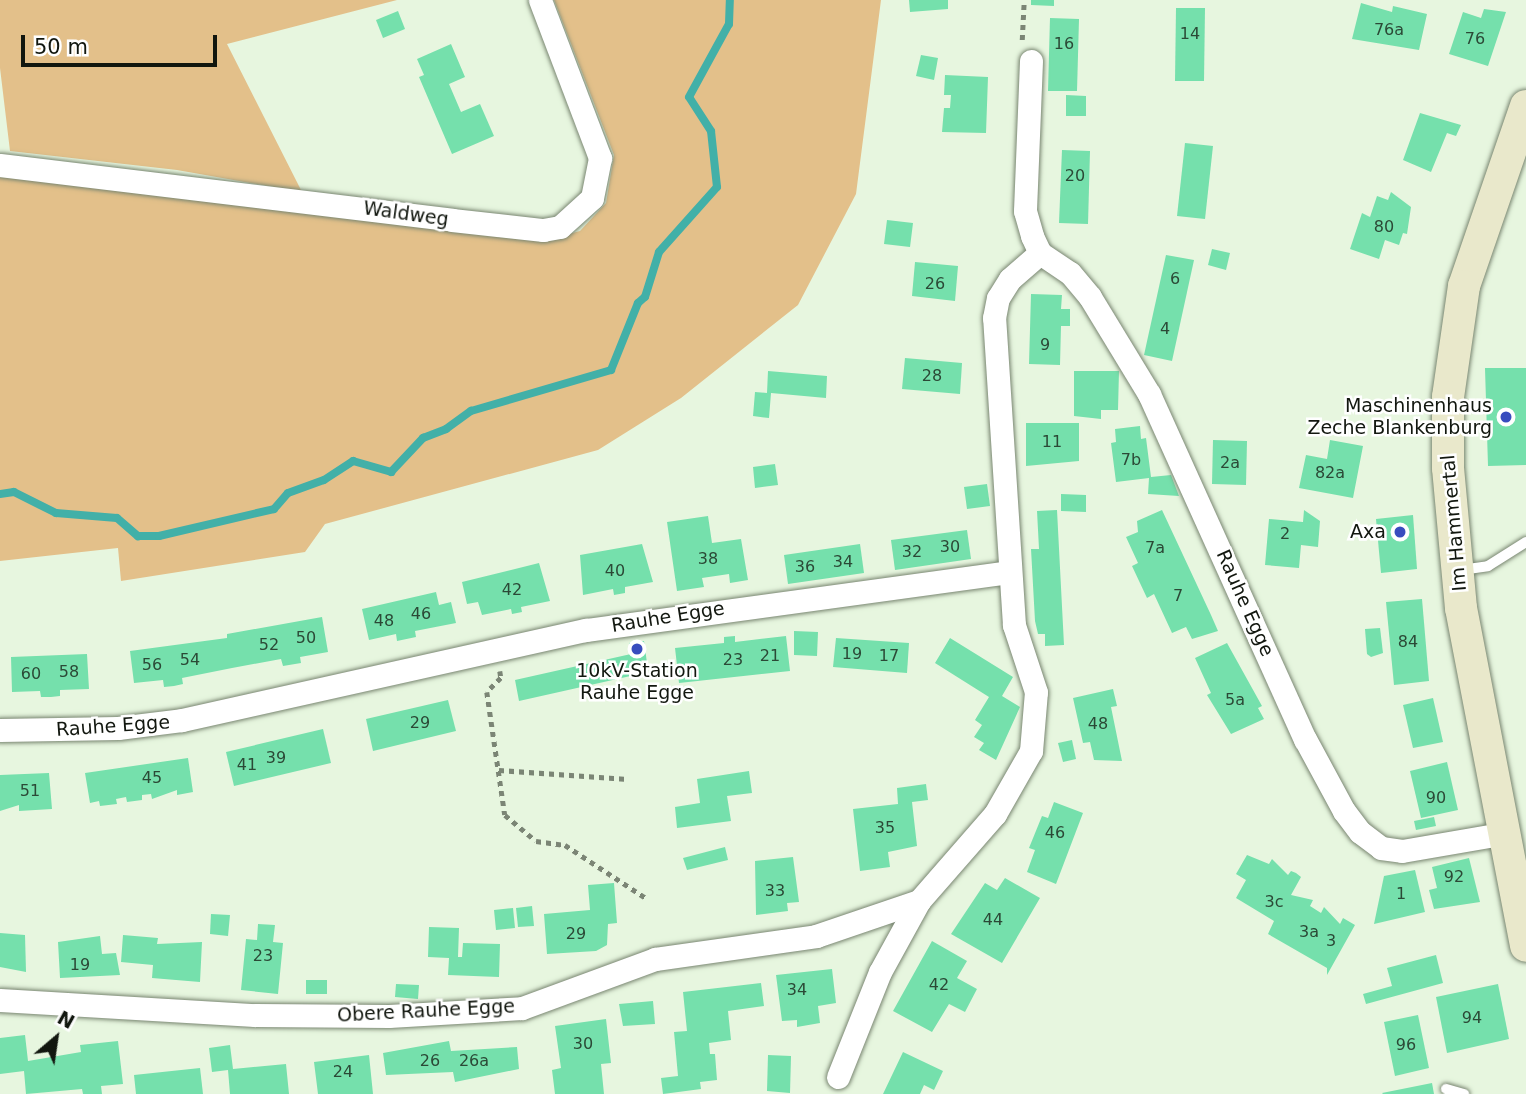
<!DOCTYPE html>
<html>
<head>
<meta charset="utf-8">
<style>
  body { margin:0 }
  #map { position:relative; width:1526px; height:1094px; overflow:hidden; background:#e7f6df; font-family:"DejaVu Sans",sans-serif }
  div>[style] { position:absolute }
  .green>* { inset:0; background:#e3c08a }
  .stream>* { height:8px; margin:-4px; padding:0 4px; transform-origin:4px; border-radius:4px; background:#42b0a8 }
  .building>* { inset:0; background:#75e0ac }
  .path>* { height:4.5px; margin-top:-2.25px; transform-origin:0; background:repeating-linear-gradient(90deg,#7b8575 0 5px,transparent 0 10px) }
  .roads { filter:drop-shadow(0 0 2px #798671) drop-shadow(0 0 2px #798671) }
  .lane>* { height:10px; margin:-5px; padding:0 5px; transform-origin:5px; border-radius:5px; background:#fff }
  .street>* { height:23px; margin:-11.5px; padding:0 11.5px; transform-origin:11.5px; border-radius:11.5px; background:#fff }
  .secondary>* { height:32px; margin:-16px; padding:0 16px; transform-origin:16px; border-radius:16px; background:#e9e8cb }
  .dots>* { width:19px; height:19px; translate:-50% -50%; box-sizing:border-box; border:4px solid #fff; border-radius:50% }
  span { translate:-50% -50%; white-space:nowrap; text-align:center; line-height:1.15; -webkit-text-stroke:5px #fff; paint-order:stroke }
  .number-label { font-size:16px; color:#2b4936 }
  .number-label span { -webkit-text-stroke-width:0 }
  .street-label { font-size:19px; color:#12170f }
  .poi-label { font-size:19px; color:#12170f }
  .right { translate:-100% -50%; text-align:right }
  .north { position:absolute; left:21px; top:1003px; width:70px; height:70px; -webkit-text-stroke:5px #fff; paint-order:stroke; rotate:29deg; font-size:19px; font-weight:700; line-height:28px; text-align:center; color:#12170f }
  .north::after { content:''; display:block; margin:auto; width:24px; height:32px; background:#12170f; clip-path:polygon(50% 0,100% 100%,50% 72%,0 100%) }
  .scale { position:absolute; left:21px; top:35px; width:196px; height:32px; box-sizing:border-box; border:4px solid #12170f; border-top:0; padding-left:9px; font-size:21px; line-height:24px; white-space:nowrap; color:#12170f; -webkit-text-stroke:5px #fff; paint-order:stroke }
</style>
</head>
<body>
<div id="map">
  <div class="green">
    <i style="clip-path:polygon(0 0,397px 0,227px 44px,302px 192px,177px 170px,10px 151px,0 68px)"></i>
    <i style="clip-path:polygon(554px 0,881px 0,856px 194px,798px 305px,681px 398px,598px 450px,325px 524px,305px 552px,121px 581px,118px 548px,0 561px,0 175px,546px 240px,580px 231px,606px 203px,614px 155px)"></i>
  </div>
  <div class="stream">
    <i style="left:0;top:494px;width:14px;rotate:-8deg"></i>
    <i style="left:14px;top:492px;width:47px;rotate:26.6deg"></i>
    <i style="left:56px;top:513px;width:61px;rotate:4.7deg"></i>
    <i style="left:117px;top:518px;width:28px;rotate:41deg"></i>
    <i style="left:138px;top:536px;width:21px"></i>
    <i style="left:159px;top:536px;width:118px;rotate:-13.2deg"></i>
    <i style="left:274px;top:509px;width:21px;rotate:-49deg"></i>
    <i style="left:288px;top:493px;width:38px;rotate:-20deg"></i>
    <i style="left:324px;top:480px;width:35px;rotate:-33deg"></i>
    <i style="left:353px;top:461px;width:40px;rotate:16deg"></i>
    <i style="left:391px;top:472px;width:47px;rotate:-46.7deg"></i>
    <i style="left:423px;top:438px;width:25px;rotate:-21deg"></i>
    <i style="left:446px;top:429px;width:31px;rotate:-36deg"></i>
    <i style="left:471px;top:411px;width:146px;rotate:-16.3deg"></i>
    <i style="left:611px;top:370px;width:72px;rotate:-68.1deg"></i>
    <i style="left:638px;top:303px;width:9px;rotate:-41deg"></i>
    <i style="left:645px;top:297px;width:47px;rotate:-72.7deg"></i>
    <i style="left:659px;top:252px;width:87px;rotate:-48.3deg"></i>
    <i style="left:717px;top:187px;width:56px;rotate:-96.1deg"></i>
    <i style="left:711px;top:131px;width:40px;rotate:-122.9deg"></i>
    <i style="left:689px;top:97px;width:83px;rotate:-61.3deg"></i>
    <i style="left:729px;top:24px;width:24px;rotate:-88deg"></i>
  </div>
  <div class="building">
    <i style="clip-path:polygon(909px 0,948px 0,948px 9px,910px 12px)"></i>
    <i style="clip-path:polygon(1031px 0,1054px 0,1054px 6px,1031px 5px)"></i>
    <i style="clip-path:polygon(1361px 3px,1392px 12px,1393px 6px,1427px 14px,1419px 50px,1352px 39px)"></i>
    <i style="clip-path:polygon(1176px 8px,1205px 8px,1204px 81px,1175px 81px)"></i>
    <i style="clip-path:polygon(1484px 9px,1506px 12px,1488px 66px,1449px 54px,1463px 12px,1481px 18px)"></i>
    <i style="clip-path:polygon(398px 11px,405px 29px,383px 38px,376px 20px)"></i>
    <i style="clip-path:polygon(1050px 18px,1079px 19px,1077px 91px,1048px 91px)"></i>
    <i style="clip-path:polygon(451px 44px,465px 77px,449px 84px,461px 112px,480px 104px,494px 136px,452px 154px,419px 77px,424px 75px,417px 59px)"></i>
    <i style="clip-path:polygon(921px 55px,938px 58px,934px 80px,916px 76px)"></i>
    <i style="clip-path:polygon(945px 75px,988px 77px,986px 133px,942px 132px,944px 108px,950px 108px,951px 95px,944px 95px)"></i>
    <i style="clip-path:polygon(1066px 95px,1086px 96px,1086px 116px,1066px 116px)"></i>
    <i style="clip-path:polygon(1420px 113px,1461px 125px,1456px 136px,1447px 133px,1431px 172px,1403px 160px)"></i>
    <i style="clip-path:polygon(1185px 143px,1213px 146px,1205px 219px,1177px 216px)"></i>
    <i style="clip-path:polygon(1062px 150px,1090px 151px,1088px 224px,1059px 223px)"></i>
    <i style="clip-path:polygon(1391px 192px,1411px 207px,1407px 234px,1403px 233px,1399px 245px,1385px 240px,1379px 259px,1350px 249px,1362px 213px,1370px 217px,1377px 196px,1388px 200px)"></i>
    <i style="clip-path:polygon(887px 220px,913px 223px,910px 247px,884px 244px)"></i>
    <i style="clip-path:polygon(1212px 249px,1230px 253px,1226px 270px,1208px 265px)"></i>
    <i style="clip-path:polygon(1166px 255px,1194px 260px,1172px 361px,1144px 355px)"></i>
    <i style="clip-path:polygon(915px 262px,958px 266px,955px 301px,912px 296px)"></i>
    <i style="clip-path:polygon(1031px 294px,1062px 295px,1061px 309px,1070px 309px,1070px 326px,1061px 326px,1060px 365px,1029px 364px)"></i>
    <i style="clip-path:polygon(905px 358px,962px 363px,960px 394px,902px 389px)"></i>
    <i style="clip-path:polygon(1485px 368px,1526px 368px,1526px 465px,1488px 466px)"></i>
    <i style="clip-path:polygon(768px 371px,827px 376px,826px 398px,771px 393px,769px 418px,753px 416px,755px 392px,767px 393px)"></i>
    <i style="clip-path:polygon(1074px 371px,1119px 371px,1118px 410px,1101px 410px,1101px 419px,1074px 416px)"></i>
    <i style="clip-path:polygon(1026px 423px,1079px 423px,1079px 461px,1026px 466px)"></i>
    <i style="clip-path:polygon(1140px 426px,1141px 439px,1146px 438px,1151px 477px,1171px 475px,1179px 496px,1148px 494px,1149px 478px,1116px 482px,1111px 443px,1116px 442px,1115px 429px)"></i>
    <i style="clip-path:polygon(1213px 440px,1247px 441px,1246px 485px,1212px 484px)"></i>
    <i style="clip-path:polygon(1330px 440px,1363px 446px,1353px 498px,1299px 488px,1306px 455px,1327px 459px)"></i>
    <i style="clip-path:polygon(775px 464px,778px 485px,755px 488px,753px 467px)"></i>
    <i style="clip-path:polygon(987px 484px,990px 506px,967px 509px,964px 487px)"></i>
    <i style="clip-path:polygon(1061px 494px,1086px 495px,1086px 512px,1061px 511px)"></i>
    <i style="clip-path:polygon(1057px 510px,1064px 645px,1045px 646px,1045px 634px,1038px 634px,1035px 621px,1031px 549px,1039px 549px,1037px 511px)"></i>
    <i style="clip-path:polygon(1162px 510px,1211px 615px,1218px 631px,1192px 639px,1186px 627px,1172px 633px,1154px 594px,1147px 598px,1132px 566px,1138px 563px,1126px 537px,1138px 532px,1137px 521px)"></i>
    <i style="clip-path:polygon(1304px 510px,1320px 521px,1318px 547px,1301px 545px,1299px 568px,1265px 565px,1269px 519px,1303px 522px)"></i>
    <i style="clip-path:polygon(1413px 515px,1417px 569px,1381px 573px,1376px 519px)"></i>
    <i style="clip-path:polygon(708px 516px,712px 543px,741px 539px,748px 580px,730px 583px,729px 574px,702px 578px,704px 587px,677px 591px,667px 522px)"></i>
    <i style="clip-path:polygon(967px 530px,971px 559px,895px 570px,891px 540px)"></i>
    <i style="clip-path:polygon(642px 544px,653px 582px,625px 587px,625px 593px,614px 595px,613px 589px,583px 595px,580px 555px)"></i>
    <i style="clip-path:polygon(860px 544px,864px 573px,788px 584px,784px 555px)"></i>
    <i style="clip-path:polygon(539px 563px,550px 601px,521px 607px,522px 612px,512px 614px,511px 609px,482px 615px,478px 602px,467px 604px,462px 582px)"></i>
    <i style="clip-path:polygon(436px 592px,439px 605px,451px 602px,456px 623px,415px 631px,416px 637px,397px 641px,396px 634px,369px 640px,362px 609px)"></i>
    <i style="clip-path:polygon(1422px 599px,1429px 681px,1394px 685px,1386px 602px)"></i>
    <i style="clip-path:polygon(322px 617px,328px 652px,300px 657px,301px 663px,283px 666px,281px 659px,232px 668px,182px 678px,183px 684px,174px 686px,164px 687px,163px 680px,134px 683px,130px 651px,227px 638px,227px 634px)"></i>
    <i style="clip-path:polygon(1380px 628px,1383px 653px,1371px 657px,1367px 654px,1365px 629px)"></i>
    <i style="clip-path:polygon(794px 631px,818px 632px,817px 656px,794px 655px)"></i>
    <i style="clip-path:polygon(735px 636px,735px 642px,786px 636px,790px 671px,679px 683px,675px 648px,724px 643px,724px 637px)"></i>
    <i style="clip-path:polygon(836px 638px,909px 643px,907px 673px,833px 667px)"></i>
    <i style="clip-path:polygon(950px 638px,1013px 677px,1002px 696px,1020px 707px,996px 760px,979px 750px,984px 743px,974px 737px,982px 725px,975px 720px,989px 697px,935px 663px)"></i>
    <i style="clip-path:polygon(644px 641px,647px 663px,633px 666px,635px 675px,519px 701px,515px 680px,631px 654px,629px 643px)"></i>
    <i style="clip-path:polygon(1227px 643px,1262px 706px,1258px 708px,1264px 719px,1231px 734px,1207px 695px,1211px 693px,1195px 658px)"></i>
    <i style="clip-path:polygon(87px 654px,89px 689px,60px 690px,60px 696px,51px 697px,41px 697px,40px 691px,12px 692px,11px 657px)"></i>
    <i style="clip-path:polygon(1113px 689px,1117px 706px,1111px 707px,1122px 761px,1094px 760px,1090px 742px,1083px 743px,1073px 698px)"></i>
    <i style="clip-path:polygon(1433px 698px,1443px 742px,1413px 748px,1403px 705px)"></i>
    <i style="clip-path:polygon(448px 700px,456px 731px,373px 751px,366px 719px)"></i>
    <i style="clip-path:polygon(323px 729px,331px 763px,234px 786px,226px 752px)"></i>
    <i style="clip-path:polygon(1072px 740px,1076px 759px,1063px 762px,1058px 743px)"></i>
    <i style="clip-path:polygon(188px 758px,193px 792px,177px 795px,177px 790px,152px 799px,151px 794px,142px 795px,142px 800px,127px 802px,126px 797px,116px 799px,117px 804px,100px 806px,99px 801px,90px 803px,85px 773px)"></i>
    <i style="clip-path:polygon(1447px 762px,1458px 810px,1421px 818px,1410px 771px)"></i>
    <i style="clip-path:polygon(749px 771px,752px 793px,727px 796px,731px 821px,677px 828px,675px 807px,700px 803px,697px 779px)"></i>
    <i style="clip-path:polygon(49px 773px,52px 809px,19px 811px,19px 805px,0 811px,0 775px)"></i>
    <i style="clip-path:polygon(926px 784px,928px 800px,912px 802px,917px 846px,888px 852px,890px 867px,860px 871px,853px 809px,898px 804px,897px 788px)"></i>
    <i style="clip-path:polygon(1054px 802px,1083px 813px,1056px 884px,1027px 872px,1035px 850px,1029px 848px,1042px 816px,1048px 818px)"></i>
    <i style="clip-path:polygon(1434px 817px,1436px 826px,1416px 830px,1414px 821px)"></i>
    <i style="clip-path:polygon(725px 847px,728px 860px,687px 870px,683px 858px)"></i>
    <i style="clip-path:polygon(1247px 855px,1269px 864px,1272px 859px,1288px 875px,1291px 871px,1296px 873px,1301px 877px,1291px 895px,1313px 900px,1310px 906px,1321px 913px,1324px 907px,1340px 924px,1343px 918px,1355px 925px,1327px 975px,1327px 968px,1268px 934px,1274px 921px,1236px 898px,1246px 880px,1236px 874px)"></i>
    <i style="clip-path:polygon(793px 857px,799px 902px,787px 903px,788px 911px,756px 915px,755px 861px)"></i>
    <i style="clip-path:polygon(1469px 858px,1480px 902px,1434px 909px,1429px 890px,1437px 888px,1432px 867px)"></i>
    <i style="clip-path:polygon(1415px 870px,1425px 912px,1374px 924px,1384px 876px)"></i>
    <i style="clip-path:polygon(1005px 878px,1040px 898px,1002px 963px,951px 934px,985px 883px,997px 890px)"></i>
    <i style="clip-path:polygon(614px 883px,617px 923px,608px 924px,607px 945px,596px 951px,547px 954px,544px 914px,590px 910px,588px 885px)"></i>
    <i style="clip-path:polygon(532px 906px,534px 926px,518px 927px,516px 908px)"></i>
    <i style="clip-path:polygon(513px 908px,515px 928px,496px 930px,494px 910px)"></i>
    <i style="clip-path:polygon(211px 914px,230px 915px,228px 936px,210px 934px)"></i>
    <i style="clip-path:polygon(258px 924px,275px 925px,273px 942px,283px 943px,278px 994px,241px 990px,246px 939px,257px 940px)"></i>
    <i style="clip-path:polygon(429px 927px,459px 928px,458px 957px,462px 957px,463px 943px,500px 944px,499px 977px,448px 975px,449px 958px,428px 957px)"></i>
    <i style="clip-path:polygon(0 933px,25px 935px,26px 972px,0 967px)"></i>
    <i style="clip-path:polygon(123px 935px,158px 938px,157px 944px,202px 942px,200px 982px,152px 978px,153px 965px,121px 962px)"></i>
    <i style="clip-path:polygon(100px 936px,102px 954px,116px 953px,120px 975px,60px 978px,58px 942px)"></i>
    <i style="clip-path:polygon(932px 941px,967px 961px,957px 978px,977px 989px,965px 1012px,949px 1004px,932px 1032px,893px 1011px)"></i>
    <i style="clip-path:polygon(1436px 955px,1443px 983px,1366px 1004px,1363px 994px,1392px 986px,1387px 968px)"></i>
    <i style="clip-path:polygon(832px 969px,836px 1003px,818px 1006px,820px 1023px,797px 1027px,797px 1020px,782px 1021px,776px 975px)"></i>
    <i style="clip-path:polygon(306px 980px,327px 980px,327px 994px,306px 994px)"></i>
    <i style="clip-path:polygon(761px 983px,764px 1006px,728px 1011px,731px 1040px,709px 1043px,710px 1054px,715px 1054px,717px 1080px,700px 1082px,701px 1089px,663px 1094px,661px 1078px,678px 1076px,674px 1032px,687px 1031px,683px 992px)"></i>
    <i style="clip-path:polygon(396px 984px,419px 985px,418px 999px,395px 997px)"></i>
    <i style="clip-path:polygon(1498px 984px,1509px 1039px,1447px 1053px,1436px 997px)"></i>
    <i style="clip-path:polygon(653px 1001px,655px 1024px,623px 1026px,619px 1004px)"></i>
    <i style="clip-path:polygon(1418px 1015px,1429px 1068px,1395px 1076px,1384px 1022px)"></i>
    <i style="clip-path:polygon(606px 1019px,611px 1063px,601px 1064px,604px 1094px,555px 1094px,552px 1070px,561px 1068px,555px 1026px)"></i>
    <i style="clip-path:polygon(25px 1035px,28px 1061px,81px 1052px,80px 1045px,118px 1041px,123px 1084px,101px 1086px,102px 1094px,83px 1094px,82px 1089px,26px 1094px,24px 1071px,0 1074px,0 1038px)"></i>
    <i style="clip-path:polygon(449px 1041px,451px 1051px,517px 1047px,519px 1069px,455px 1082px,453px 1072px,386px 1075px,383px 1053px)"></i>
    <i style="clip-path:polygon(230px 1045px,233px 1069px,286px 1064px,289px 1094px,230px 1094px,228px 1070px,212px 1072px,209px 1048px)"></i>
    <i style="clip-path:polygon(903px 1052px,943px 1071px,934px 1090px,924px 1085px,920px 1094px,883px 1094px)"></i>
    <i style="clip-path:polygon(369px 1055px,373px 1094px,318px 1094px,314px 1062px)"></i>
    <i style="clip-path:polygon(768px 1055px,791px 1056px,790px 1093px,767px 1091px)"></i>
    <i style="clip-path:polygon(200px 1068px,203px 1094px,136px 1094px,134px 1075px)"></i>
    <i style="clip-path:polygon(1432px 1083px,1434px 1094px,1383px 1094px,1382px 1093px)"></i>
  </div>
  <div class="path">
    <i style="left:1022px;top:40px;width:40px;rotate:-87.1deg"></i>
    <i style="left:500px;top:671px;width:7px;rotate:82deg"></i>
    <i style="left:501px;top:678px;width:20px;rotate:135deg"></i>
    <i style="left:487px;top:692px;width:124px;rotate:81.7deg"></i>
    <i style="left:505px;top:815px;width:40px;rotate:40deg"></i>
    <i style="left:536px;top:841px;width:29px;rotate:8deg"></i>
    <i style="left:565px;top:845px;width:97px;rotate:33.2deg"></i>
    <i style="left:499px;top:770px;width:129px;rotate:4deg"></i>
  </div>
  <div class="roads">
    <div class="lane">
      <i style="left:1461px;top:570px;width:27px;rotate:-8deg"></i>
      <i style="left:1488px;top:566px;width:45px;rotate:-32.3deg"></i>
      <i style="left:1446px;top:1089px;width:19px;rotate:16deg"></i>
    </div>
    <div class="street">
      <i style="left:1031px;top:61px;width:150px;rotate:92.3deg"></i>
      <i style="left:1025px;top:211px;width:26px;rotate:74deg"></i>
      <i style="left:1032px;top:236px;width:19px;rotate:65deg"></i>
      <i style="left:1040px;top:253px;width:36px;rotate:34deg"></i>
      <i style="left:1070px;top:273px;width:31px;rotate:50deg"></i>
      <i style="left:1090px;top:297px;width:114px;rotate:58.7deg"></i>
      <i style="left:1149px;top:394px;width:379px;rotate:65.7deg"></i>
      <i style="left:1305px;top:739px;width:82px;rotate:61.6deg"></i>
      <i style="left:1344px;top:811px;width:26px;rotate:53deg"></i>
      <i style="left:1360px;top:832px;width:26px;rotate:37deg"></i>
      <i style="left:1381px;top:848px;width:21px;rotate:8deg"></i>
      <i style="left:1402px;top:851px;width:106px;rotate:-9.8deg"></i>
      <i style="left:0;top:165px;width:455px;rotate:6.9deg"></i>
      <i style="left:452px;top:220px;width:92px;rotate:6.3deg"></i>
      <i style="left:543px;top:230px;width:17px;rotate:-10deg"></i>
      <i style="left:560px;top:227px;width:43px;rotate:-42.2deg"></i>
      <i style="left:592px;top:198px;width:41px;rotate:-78.7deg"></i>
      <i style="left:600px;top:158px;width:169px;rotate:-110.8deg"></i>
      <i style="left:0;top:730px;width:118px;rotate:-1deg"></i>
      <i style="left:118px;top:728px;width:64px;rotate:-7.1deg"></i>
      <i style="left:182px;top:720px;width:414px;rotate:-12.6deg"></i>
      <i style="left:586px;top:630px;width:426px;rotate:-7.8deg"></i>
      <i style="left:0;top:1000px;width:255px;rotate:3.4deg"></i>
      <i style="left:255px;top:1015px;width:134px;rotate:0.4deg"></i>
      <i style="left:389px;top:1016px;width:133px;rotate:-3.4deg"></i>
      <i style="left:522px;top:1008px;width:142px;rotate:-20.2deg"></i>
      <i style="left:655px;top:959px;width:163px;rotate:-8.1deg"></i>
      <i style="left:816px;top:936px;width:109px;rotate:-18.8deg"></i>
      <i style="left:919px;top:901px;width:116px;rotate:-48.9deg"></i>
      <i style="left:995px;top:814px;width:73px;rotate:-60.3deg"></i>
      <i style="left:1031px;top:751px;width:59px;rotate:-85.2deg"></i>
      <i style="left:1036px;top:692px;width:71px;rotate:-108.2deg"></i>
      <i style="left:1014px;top:625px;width:308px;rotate:-93.7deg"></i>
      <i style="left:994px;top:318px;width:20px;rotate:-79deg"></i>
      <i style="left:998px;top:298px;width:22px;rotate:-58deg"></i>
      <i style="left:1010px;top:279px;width:40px;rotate:-41deg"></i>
      <i style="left:838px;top:1077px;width:113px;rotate:-68.2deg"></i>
      <i style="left:880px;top:972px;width:81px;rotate:-61.2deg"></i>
    </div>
    <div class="secondary">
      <i style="left:1526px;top:106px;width:190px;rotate:109deg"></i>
      <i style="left:1464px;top:286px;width:112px;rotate:98.2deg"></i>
      <i style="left:1448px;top:397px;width:71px;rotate:90deg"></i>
      <i style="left:1448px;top:468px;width:141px;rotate:84.7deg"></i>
      <i style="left:1461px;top:608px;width:344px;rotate:79.1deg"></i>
    </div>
  </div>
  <div class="dots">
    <i style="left:1506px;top:417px;background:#384cbe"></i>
    <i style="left:1400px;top:532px;background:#384cbe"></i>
    <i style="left:637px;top:649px;background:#384cbe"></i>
  </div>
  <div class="number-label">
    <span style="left:1389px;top:30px">76a</span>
    <span style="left:1190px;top:34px">14</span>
    <span style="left:1475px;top:39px">76</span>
    <span style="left:1064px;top:44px">16</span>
    <span style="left:1075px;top:176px">20</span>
    <span style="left:1384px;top:227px">80</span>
    <span style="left:1175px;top:279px">6</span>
    <span style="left:935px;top:284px">26</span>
    <span style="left:1165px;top:329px">4</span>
    <span style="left:1045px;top:345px">9</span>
    <span style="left:932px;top:376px">28</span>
    <span style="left:1052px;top:442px">11</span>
    <span style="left:1131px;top:460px">7b</span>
    <span style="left:1230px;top:463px">2a</span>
    <span style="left:1330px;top:473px">82a</span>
    <span style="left:1285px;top:534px">2</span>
    <span style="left:950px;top:547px">30</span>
    <span style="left:1155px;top:548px">7a</span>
    <span style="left:912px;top:552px">32</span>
    <span style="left:708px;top:559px">38</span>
    <span style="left:843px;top:562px">34</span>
    <span style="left:805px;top:567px">36</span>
    <span style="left:615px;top:571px">40</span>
    <span style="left:512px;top:590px">42</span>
    <span style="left:1178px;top:596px">7</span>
    <span style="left:421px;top:614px">46</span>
    <span style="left:384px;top:621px">48</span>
    <span style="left:306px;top:638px">50</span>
    <span style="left:1408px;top:642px">84</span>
    <span style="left:269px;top:645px">52</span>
    <span style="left:852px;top:654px">19</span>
    <span style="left:770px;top:656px">21</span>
    <span style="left:889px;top:656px">17</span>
    <span style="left:190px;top:660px">54</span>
    <span style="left:733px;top:660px">23</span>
    <span style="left:152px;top:665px">56</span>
    <span style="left:69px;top:672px">58</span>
    <span style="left:31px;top:674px">60</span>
    <span style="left:1235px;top:700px">5a</span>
    <span style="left:420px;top:723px">29</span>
    <span style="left:1098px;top:724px">48</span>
    <span style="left:276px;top:758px">39</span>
    <span style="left:247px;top:765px">41</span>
    <span style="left:152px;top:778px">45</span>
    <span style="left:30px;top:791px">51</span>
    <span style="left:1436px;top:798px">90</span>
    <span style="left:885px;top:828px">35</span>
    <span style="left:1055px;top:833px">46</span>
    <span style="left:1454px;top:877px">92</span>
    <span style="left:775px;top:891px">33</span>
    <span style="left:1401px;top:894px">1</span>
    <span style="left:1274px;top:902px">3c</span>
    <span style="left:993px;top:920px">44</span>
    <span style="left:1309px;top:932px">3a</span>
    <span style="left:576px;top:934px">29</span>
    <span style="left:1331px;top:941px">3</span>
    <span style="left:263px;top:956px">23</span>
    <span style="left:80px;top:965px">19</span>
    <span style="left:939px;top:985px">42</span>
    <span style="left:797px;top:990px">34</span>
    <span style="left:1472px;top:1018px">94</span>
    <span style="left:583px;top:1044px">30</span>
    <span style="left:1406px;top:1045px">96</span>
    <span style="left:430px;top:1061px">26</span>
    <span style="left:474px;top:1061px">26a</span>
    <span style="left:343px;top:1072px">24</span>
  </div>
  <div class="street-label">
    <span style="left:406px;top:214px;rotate:8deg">Waldweg</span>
    <span style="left:1454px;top:523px;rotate:-95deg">Im Hammertal</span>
    <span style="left:1245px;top:603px;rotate:66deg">Rauhe Egge</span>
    <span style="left:668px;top:617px;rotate:-9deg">Rauhe Egge</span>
    <span style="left:113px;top:726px;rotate:-4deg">Rauhe Egge</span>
    <span style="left:426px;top:1011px;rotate:-3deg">Obere Rauhe Egge</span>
  </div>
  <div class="poi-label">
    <span class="right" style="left:1492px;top:417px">Maschinenhaus<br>Zeche Blankenburg</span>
    <span class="right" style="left:1386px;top:532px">Axa</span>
    <span style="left:637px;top:682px">10kV-Station<br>Rauhe Egge</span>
  </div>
  <div class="north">N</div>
  <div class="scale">50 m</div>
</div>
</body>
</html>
